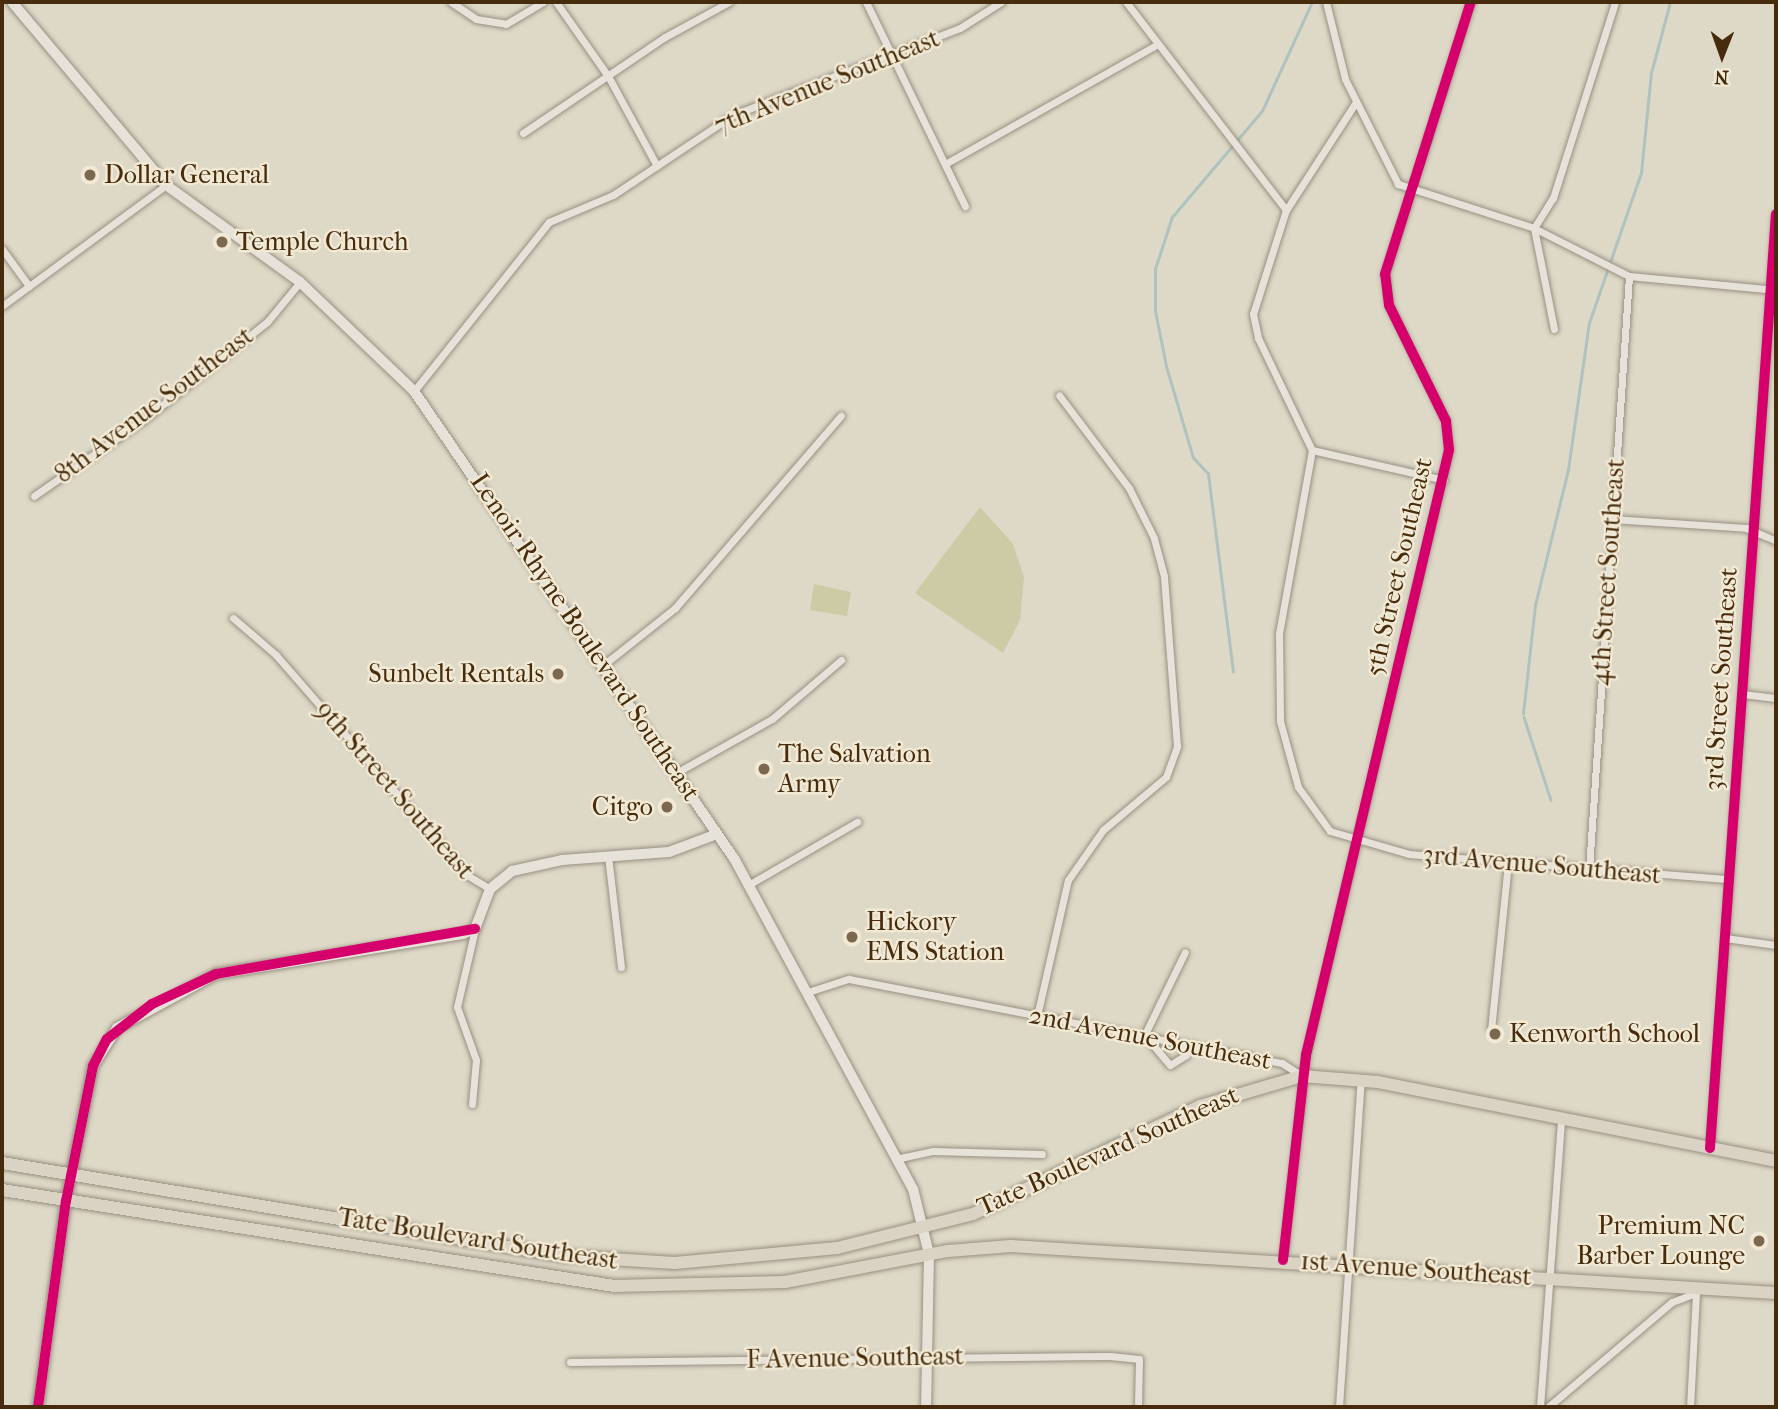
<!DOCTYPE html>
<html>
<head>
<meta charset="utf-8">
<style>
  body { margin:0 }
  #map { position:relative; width:1778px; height:1409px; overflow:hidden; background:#ded8c6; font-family:"IM FELL French Canon",serif }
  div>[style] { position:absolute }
  .green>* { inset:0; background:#cdcaa6 }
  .stream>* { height:2.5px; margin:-1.25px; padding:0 1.25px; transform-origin:1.25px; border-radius:1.25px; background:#afc3be }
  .roads { filter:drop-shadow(0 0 2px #989082) drop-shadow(0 0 2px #989082) }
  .street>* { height:7px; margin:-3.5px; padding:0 3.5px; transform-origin:3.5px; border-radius:3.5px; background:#e6e2da }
  .secondary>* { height:10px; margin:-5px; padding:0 5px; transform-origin:5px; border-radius:5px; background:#e6e2da }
  .primary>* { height:12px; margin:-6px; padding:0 6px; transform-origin:6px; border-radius:6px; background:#dad3c4 }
  .cycleway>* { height:10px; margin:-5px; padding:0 5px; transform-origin:5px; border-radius:5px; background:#d6006c }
  .dots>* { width:19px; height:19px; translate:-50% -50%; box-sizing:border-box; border:4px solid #f1e9d3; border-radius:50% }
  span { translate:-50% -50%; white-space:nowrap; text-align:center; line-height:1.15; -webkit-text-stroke:5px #f1e9d3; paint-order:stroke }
  .street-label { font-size:26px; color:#472b0d }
  .poi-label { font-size:26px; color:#472b0d }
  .left { translate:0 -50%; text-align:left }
  .right { translate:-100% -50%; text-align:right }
  .frame { position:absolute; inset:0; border:4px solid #472b0d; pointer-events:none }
  .north { position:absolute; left:1687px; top:21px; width:70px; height:70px; -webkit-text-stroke:5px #f1e9d3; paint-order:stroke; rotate:181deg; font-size:19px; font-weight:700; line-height:28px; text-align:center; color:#472b0d }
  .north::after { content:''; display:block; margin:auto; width:24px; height:32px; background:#472b0d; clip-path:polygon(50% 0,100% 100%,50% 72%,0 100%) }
</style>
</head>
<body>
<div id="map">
  <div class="green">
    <i style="clip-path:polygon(980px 507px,1013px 544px,1024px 577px,1020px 620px,1003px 653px,915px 593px)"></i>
    <i style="clip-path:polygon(814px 584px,851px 592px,847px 616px,810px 610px)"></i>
  </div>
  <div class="stream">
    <i style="left:1233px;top:672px;width:200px;rotate:-97.2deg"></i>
    <i style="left:1208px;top:474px;width:22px;rotate:-133deg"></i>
    <i style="left:1193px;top:458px;width:96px;rotate:-106.4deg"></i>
    <i style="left:1166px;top:366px;width:56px;rotate:-101.3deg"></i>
    <i style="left:1155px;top:311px;width:42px;rotate:-90deg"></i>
    <i style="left:1155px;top:269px;width:55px;rotate:-71.9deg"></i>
    <i style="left:1172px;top:217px;width:139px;rotate:-49.7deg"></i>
    <i style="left:1262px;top:111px;width:120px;rotate:-65.4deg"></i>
    <i style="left:1523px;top:714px;width:110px;rotate:-83.7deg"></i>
    <i style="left:1535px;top:605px;width:139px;rotate:-76.3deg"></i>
    <i style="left:1568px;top:470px;width:148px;rotate:-81.9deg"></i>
    <i style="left:1589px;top:323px;width:159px;rotate:-70.9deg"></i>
    <i style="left:1641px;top:173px;width:100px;rotate:-84.3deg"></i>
    <i style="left:1651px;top:73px;width:73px;rotate:-75deg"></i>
    <i style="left:1524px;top:717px;width:87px;rotate:72deg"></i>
  </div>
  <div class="roads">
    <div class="street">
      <i style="left:451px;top:2px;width:30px;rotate:34deg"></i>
      <i style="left:476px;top:19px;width:30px;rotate:9deg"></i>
      <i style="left:506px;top:24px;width:43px;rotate:-30.7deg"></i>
      <i style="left:556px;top:2px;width:90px;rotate:54.9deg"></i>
      <i style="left:608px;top:76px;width:102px;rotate:61.4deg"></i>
      <i style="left:866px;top:2px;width:227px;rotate:64.1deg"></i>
      <i style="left:1126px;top:2px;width:262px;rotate:52.4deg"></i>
      <i style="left:1326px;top:2px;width:79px;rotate:76.1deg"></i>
      <i style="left:1345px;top:79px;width:118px;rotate:63.2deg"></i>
      <i style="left:1398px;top:184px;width:143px;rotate:17.9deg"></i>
      <i style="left:1534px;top:228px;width:106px;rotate:26.8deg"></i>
      <i style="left:1629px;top:276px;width:148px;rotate:5.4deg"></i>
      <i style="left:1356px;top:102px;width:129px;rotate:122.9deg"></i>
      <i style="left:1286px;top:210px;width:109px;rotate:107.6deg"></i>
      <i style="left:1253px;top:314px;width:25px;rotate:78deg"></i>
      <i style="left:1258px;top:338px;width:124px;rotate:64.3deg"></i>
      <i style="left:1312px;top:450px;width:187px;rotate:100.2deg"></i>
      <i style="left:1279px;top:634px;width:87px;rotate:89.3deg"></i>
      <i style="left:1280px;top:721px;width:68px;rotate:74.7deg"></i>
      <i style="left:1298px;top:787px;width:54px;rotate:54deg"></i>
      <i style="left:1330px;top:831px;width:82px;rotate:16.2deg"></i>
      <i style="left:1409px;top:854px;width:321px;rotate:4.5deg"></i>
      <i style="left:523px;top:133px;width:171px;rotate:-34.1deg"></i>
      <i style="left:665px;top:37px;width:73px;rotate:-28.7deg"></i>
      <i style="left:945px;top:164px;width:244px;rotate:-29.4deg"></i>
      <i style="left:2px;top:249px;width:46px;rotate:53.9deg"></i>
      <i style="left:2px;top:306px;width:204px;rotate:-36.4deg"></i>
      <i style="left:1554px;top:329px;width:103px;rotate:-101.2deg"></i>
      <i style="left:1534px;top:228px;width:36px;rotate:-58deg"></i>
      <i style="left:1553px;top:198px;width:206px;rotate:-72.4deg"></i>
      <i style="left:414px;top:391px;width:216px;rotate:-51.4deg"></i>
      <i style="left:549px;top:222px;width:69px;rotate:-22.9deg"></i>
      <i style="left:613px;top:195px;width:144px;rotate:-33.7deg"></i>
      <i style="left:733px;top:115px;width:243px;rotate:-21deg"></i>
      <i style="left:960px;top:28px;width:49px;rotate:-32.4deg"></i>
      <i style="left:1312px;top:450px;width:135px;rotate:12.8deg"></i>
      <i style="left:34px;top:496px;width:131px;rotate:-34.8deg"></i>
      <i style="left:142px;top:421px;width:159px;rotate:-38.4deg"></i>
      <i style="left:267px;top:322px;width:52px;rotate:-50.5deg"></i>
      <i style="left:1612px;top:519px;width:134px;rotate:3.8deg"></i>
      <i style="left:1746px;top:528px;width:33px;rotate:23deg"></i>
      <i style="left:233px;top:618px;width:57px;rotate:40.7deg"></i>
      <i style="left:276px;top:655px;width:291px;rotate:49deg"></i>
      <i style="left:467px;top:875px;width:27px;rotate:31deg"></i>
      <i style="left:602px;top:666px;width:93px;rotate:-38.5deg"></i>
      <i style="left:675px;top:608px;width:254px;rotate:-49.2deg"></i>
      <i style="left:1742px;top:694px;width:34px;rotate:7deg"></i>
      <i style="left:676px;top:773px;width:110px;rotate:-29.4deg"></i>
      <i style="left:772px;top:719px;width:91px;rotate:-40.5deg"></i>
      <i style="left:608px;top:856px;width:112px;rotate:83.3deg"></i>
      <i style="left:1589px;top:869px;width:594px;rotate:-86.14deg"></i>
      <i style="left:750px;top:884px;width:124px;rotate:-30.1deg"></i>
      <i style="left:1725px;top:938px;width:51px;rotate:7.8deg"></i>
      <i style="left:811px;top:991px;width:40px;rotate:-18deg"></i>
      <i style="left:849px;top:979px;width:441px;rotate:11deg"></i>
      <i style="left:1282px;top:1063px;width:24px;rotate:33deg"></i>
      <i style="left:1037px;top:1016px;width:139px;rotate:-77.2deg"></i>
      <i style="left:1068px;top:880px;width:61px;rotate:-55deg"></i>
      <i style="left:1103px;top:830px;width:82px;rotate:-40.1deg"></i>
      <i style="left:1166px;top:777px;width:33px;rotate:-70deg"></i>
      <i style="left:1177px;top:746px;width:170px;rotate:-94.4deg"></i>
      <i style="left:1164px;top:576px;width:39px;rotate:-105deg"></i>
      <i style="left:1154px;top:538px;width:56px;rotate:-116.6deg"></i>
      <i style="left:1129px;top:488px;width:116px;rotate:-127deg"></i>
      <i style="left:1491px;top:1030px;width:169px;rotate:-84.2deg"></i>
      <i style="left:1144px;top:1036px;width:93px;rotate:-64deg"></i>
      <i style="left:1148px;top:1039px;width:34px;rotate:50deg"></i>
      <i style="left:1170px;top:1065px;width:19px;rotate:-32deg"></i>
      <i style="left:1186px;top:1055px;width:12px;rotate:-114deg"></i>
      <i style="left:472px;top:1104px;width:44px;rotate:-84.8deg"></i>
      <i style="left:476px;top:1060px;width:56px;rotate:-109.7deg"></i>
      <i style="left:457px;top:1007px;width:80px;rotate:-77deg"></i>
      <i style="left:1710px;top:1148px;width:936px;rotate:-85.96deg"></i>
      <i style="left:900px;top:1158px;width:34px;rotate:-12deg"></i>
      <i style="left:933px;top:1151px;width:109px;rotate:1.6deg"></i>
      <i style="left:1283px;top:1260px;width:206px;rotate:-83.6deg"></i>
      <i style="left:1306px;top:1055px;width:622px;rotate:-76.7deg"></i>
      <i style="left:1449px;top:450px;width:29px;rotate:-96deg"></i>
      <i style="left:1446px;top:421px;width:129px;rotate:-116.2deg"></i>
      <i style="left:1389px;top:305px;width:31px;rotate:-97deg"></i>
      <i style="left:1385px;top:274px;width:285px;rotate:-72.5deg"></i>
      <i style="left:570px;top:1362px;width:540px;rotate:-0.64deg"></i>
      <i style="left:1110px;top:1356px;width:29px;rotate:6deg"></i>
      <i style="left:1139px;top:1359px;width:48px;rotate:91.2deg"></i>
      <i style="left:1339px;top:1407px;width:328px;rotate:-86.2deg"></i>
      <i style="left:1540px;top:1407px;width:290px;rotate:-85.8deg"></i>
      <i style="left:1548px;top:1407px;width:162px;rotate:-40.3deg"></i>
      <i style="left:1672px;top:1302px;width:26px;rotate:-21deg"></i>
      <i style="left:1696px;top:1293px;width:114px;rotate:93deg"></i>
    </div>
    <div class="secondary">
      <i style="left:12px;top:2px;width:239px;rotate:49.9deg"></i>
      <i style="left:166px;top:185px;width:165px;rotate:35.9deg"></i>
      <i style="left:300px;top:282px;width:158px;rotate:43.7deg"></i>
      <i style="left:414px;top:391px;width:568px;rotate:55.61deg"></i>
      <i style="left:735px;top:860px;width:374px;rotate:61.6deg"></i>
      <i style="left:913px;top:1189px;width:67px;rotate:76.2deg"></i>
      <i style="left:929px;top:1254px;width:153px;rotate:91.1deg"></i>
      <i style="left:38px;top:1407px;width:208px;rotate:-82.3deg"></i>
      <i style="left:66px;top:1201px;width:138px;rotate:-78.7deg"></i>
      <i style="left:93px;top:1066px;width:45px;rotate:-57.7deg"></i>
      <i style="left:117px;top:1028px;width:113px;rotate:-28.6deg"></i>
      <i style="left:216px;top:974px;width:250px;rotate:-9.2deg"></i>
      <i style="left:463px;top:934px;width:13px;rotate:-23deg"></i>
      <i style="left:475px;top:929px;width:43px;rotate:-69.4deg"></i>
      <i style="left:490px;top:889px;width:28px;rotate:-39deg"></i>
      <i style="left:512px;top:871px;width:51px;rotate:-12.4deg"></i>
      <i style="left:562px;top:860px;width:107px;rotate:-4.3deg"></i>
      <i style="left:669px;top:852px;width:51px;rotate:-20.6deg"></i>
    </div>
    <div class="primary">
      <i style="left:2px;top:1163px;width:569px;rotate:9.41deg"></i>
      <i style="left:563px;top:1256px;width:112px;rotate:3.6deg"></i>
      <i style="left:675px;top:1263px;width:163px;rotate:-5.3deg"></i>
      <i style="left:837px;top:1248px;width:140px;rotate:-14deg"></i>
      <i style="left:973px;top:1214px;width:251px;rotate:-25.4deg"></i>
      <i style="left:1200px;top:1106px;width:106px;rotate:-16.4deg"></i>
      <i style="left:1302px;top:1076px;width:76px;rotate:4.5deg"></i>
      <i style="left:1378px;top:1082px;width:406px;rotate:11.2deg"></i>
      <i style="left:2px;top:1190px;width:619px;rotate:8.91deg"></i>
      <i style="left:614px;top:1286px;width:171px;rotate:-1.3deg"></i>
      <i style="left:785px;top:1282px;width:166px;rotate:-10.8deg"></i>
      <i style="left:948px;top:1251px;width:63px;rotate:-4.5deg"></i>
      <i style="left:1011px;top:1246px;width:766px;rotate:3.52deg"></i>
    </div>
  </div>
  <div class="cycleway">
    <i style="left:1710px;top:1148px;width:936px;rotate:-85.96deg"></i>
    <i style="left:1283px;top:1260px;width:206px;rotate:-83.6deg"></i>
    <i style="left:1306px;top:1055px;width:622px;rotate:-76.7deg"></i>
    <i style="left:1449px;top:450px;width:29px;rotate:-96deg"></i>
    <i style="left:1446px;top:421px;width:129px;rotate:-116.2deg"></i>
    <i style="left:1389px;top:305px;width:31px;rotate:-97deg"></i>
    <i style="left:1385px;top:274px;width:285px;rotate:-72.5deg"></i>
    <i style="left:38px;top:1407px;width:208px;rotate:-82.3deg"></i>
    <i style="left:66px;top:1201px;width:138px;rotate:-78.7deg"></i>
    <i style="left:93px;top:1066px;width:30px;rotate:-63deg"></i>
    <i style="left:107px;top:1039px;width:57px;rotate:-37.9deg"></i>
    <i style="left:152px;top:1004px;width:71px;rotate:-25.1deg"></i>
    <i style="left:216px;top:974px;width:263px;rotate:-9.9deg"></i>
  </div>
  <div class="dots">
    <i style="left:90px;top:175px;background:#7c684e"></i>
    <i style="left:222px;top:242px;background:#7c684e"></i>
    <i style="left:558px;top:674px;background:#7c684e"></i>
    <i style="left:764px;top:769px;background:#7c684e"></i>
    <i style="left:667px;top:807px;background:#7c684e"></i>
    <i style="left:852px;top:937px;background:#7c684e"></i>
    <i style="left:1495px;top:1034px;background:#7c684e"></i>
    <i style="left:1759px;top:1241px;background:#7c684e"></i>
  </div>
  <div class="street-label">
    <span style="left:827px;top:82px;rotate:-22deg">7th Avenue Southeast</span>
    <span style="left:154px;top:405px;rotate:-37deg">8th Avenue Southeast</span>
    <span style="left:1399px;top:567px;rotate:-77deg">5th Street Southeast</span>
    <span style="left:1608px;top:572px;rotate:-86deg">4th Street Southeast</span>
    <span style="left:585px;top:637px;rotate:56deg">Lenoir Rhyne Boulevard Southeast</span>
    <span style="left:1721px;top:679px;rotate:-86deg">3rd Street Southeast</span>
    <span style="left:395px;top:790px;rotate:49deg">9th Street Southeast</span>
    <span style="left:1542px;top:865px;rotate:5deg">3rd Avenue Southeast</span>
    <span style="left:1150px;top:1038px;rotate:11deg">2nd Avenue Southeast</span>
    <span style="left:1108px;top:1151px;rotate:-24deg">Tate Boulevard Southeast</span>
    <span style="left:478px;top:1239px;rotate:9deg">Tate Boulevard Southeast</span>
    <span style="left:1416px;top:1269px;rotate:4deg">1st Avenue Southeast</span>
    <span style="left:855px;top:1358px;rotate:-1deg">F Avenue Southeast</span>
  </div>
  <div class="poi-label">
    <span class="left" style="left:104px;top:175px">Dollar General</span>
    <span class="left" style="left:236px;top:242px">Temple Church</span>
    <span class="right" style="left:544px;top:674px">Sunbelt Rentals</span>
    <span class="left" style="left:778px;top:769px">The Salvation<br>Army</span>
    <span class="right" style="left:653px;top:807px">Citgo</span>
    <span class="left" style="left:866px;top:937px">Hickory<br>EMS Station</span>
    <span class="left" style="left:1509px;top:1034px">Kenworth School</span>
    <span class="right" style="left:1745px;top:1241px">Premium NC<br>Barber Lounge</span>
  </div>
  <div class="frame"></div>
  <div class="north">N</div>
</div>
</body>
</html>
